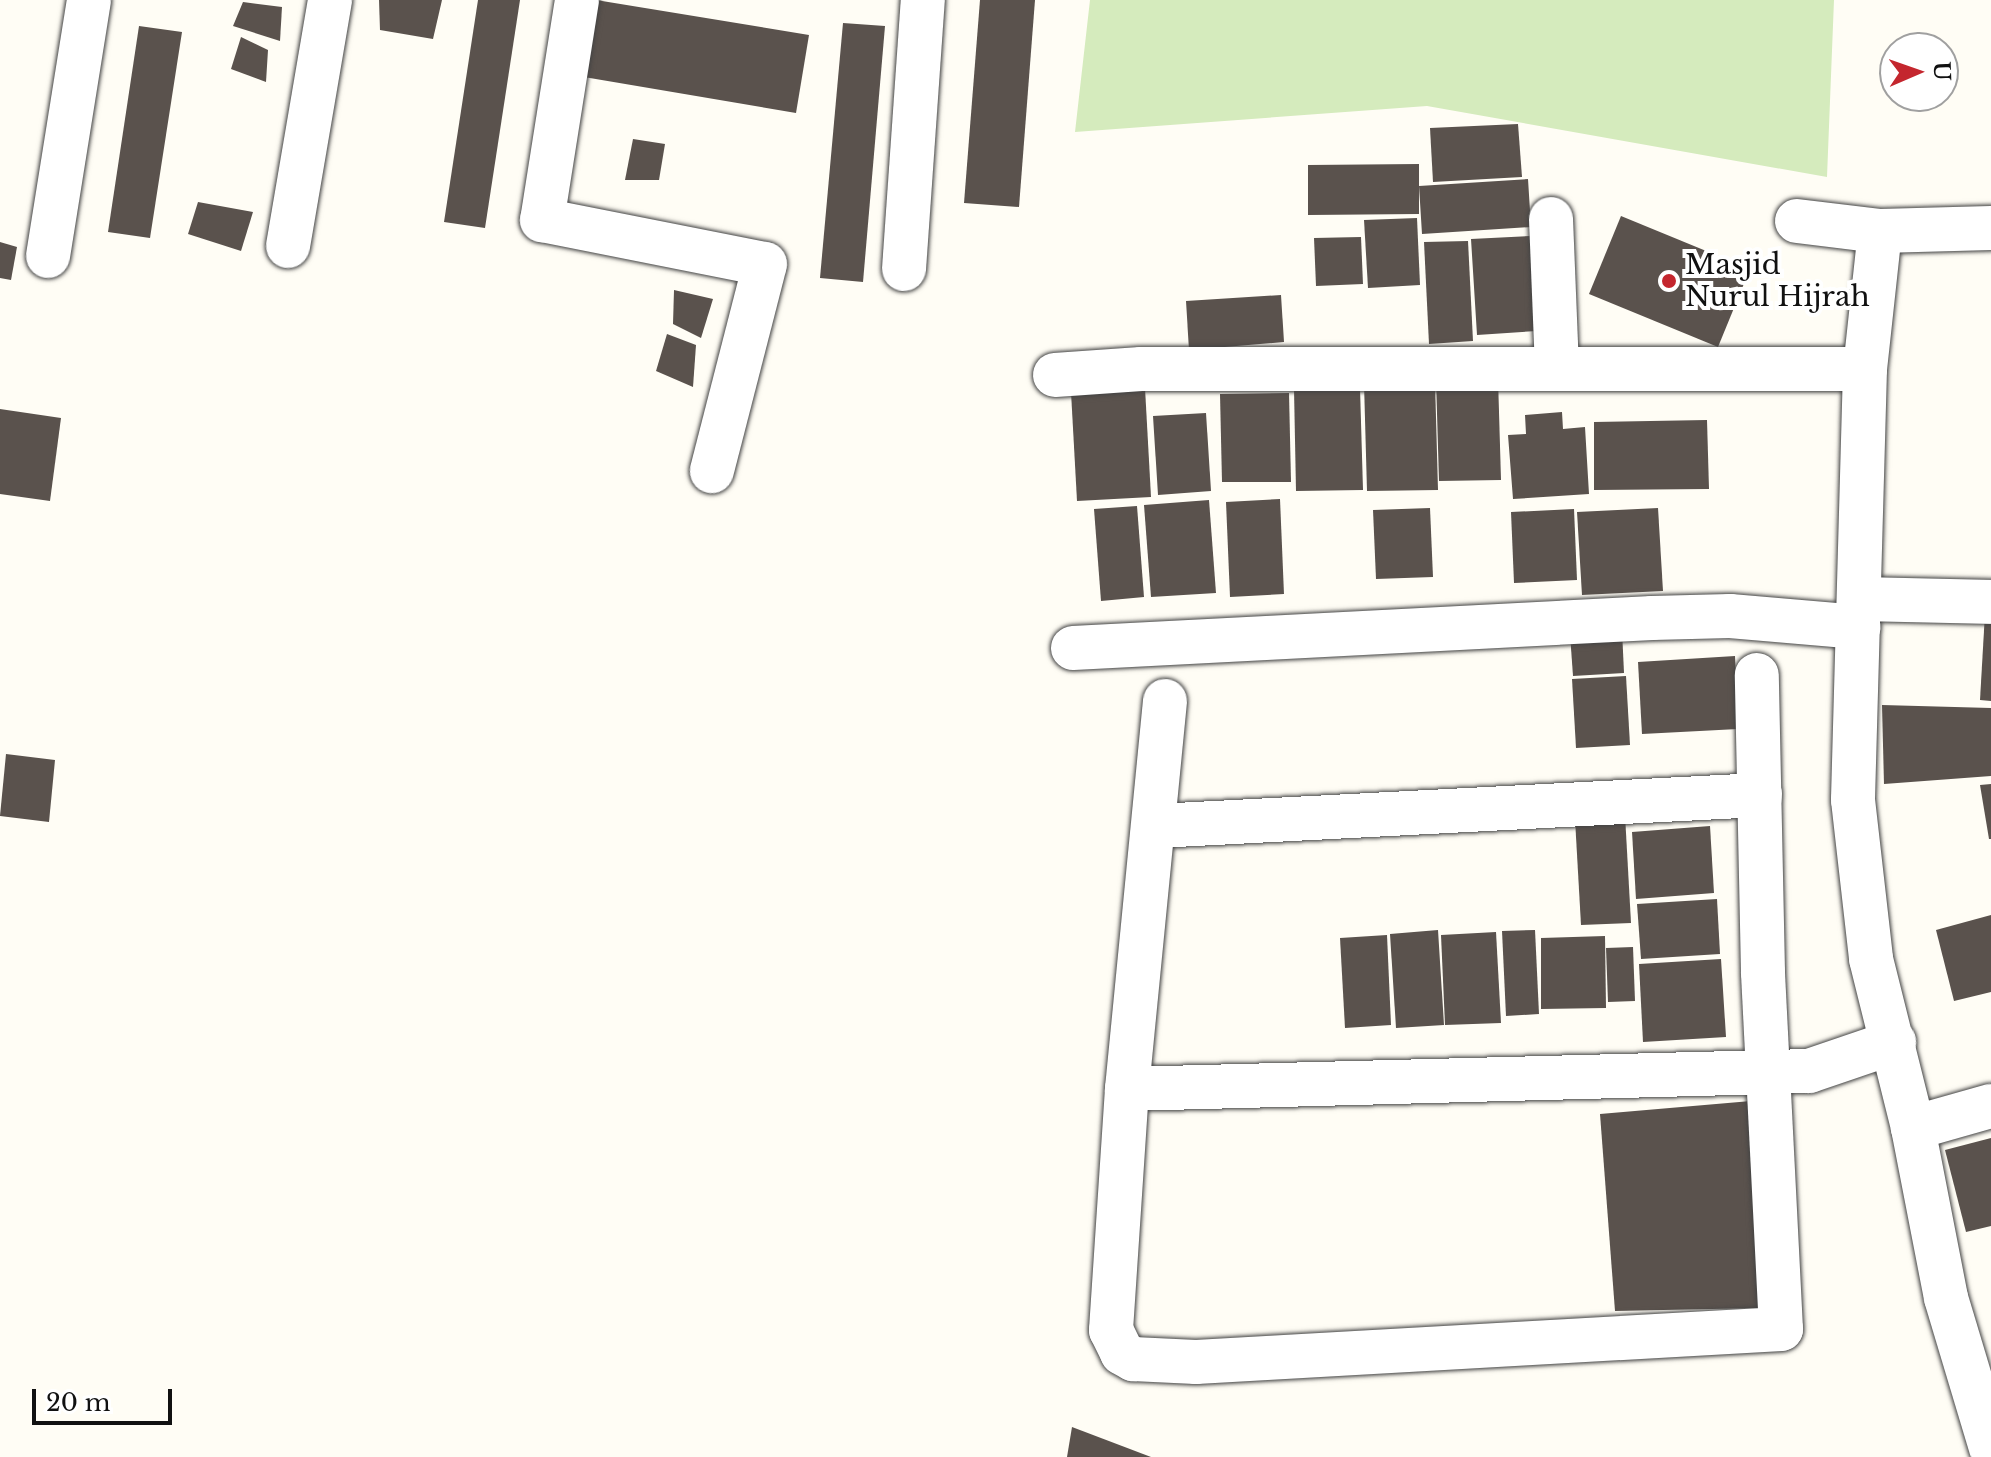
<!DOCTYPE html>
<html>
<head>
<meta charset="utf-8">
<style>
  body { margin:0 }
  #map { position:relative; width:1991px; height:1457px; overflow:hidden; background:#fffdf5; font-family:"Libre Baskerville",serif }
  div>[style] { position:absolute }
  .green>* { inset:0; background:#d5ebbd }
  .building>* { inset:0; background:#5a524d }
  .roads { filter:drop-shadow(0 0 2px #444) drop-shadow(0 0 2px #444) }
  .minor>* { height:44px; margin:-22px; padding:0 22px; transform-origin:22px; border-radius:22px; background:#fff }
  .dots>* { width:22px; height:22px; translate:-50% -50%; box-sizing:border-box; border:4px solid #fff; border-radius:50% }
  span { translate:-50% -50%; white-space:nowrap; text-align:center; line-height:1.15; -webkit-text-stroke:8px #fff; paint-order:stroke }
  .poi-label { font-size:28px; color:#111 }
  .left { translate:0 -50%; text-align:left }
  .north { position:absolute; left:1879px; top:32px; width:80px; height:80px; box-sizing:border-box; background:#fff; border:2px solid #a0a0a0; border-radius:50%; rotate:88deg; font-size:22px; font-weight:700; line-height:32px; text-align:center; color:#111 }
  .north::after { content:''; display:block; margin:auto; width:28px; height:36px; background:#c4262e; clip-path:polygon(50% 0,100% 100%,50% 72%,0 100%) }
  .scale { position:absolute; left:32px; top:1389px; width:140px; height:36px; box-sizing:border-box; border:4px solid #111; border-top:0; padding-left:10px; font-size:24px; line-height:28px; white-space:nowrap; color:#111; -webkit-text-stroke:6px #fff; paint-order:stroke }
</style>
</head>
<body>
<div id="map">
  <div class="green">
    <i style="clip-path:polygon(1090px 0,1834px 0,1827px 177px,1427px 106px,1075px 132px)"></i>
  </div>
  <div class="building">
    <i style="clip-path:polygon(379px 0,442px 0,433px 39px,380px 30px)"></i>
    <i style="clip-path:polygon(478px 0,520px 0,485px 228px,444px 222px)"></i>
    <i style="clip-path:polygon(596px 0,809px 35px,796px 113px,584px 77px)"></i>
    <i style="clip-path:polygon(980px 0,1035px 0,1019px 207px,964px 203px)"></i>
    <i style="clip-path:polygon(243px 2px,282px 7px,280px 41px,233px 26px)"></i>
    <i style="clip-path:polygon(843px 23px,885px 26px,863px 282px,820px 278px)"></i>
    <i style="clip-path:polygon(139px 26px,182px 32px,150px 238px,108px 232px)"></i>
    <i style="clip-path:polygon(241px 37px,268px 50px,266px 82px,231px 69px)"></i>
    <i style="clip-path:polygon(1518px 124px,1522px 177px,1433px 182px,1430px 128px)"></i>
    <i style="clip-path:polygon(633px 139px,665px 144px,659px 180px,625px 180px)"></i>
    <i style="clip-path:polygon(1419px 164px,1419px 214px,1308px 215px,1308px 165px)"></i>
    <i style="clip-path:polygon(1528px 179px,1531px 227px,1422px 234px,1419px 186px)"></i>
    <i style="clip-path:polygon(198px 202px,253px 212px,241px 251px,188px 234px)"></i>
    <i style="clip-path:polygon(1621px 216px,1750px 269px,1718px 347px,1589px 294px)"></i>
    <i style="clip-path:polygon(1417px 218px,1420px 285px,1368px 288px,1364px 220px)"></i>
    <i style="clip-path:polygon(1531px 236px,1537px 331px,1477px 335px,1471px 239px)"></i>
    <i style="clip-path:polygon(1361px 237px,1363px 284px,1316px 286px,1314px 238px)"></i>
    <i style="clip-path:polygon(1468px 241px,1473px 341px,1429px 344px,1424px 242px)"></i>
    <i style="clip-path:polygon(0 242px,17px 247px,11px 280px,0 278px)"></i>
    <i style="clip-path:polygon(674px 290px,713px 299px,701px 338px,673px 324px)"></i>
    <i style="clip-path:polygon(1281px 295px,1284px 342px,1189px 350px,1186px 301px)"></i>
    <i style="clip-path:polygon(667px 334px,696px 345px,693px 387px,656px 371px)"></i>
    <i style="clip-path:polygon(1498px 378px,1501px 480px,1439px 481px,1436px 379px)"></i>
    <i style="clip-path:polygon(1435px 381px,1438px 490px,1367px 491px,1364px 383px)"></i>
    <i style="clip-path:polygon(1145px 388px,1151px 497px,1077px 501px,1071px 392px)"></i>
    <i style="clip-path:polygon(1360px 388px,1363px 490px,1296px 491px,1294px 389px)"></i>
    <i style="clip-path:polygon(1289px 393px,1291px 482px,1222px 482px,1220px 394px)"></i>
    <i style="clip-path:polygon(0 409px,61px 418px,50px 501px,0 494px)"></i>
    <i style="clip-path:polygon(1562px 412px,1563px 429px,1585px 427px,1589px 494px,1513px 499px,1508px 435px,1526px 434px,1525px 415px)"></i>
    <i style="clip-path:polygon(1206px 413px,1211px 491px,1158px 495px,1153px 416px)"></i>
    <i style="clip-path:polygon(1707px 420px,1709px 489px,1594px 490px,1594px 422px)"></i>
    <i style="clip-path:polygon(1280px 499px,1284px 594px,1230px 597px,1226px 502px)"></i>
    <i style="clip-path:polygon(1209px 500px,1216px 593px,1151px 597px,1144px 505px)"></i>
    <i style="clip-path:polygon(1137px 506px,1144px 597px,1101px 601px,1094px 509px)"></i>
    <i style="clip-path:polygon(1430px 508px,1433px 577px,1376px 579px,1373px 510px)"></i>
    <i style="clip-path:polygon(1658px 508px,1663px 591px,1582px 595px,1577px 512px)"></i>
    <i style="clip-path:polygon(1574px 509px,1577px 580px,1514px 583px,1511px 512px)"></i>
    <i style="clip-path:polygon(1985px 613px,1991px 613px,1991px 701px,1980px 700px)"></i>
    <i style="clip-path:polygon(1622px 630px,1624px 673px,1573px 676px,1570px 634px)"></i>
    <i style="clip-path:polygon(1735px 656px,1738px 729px,1642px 734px,1638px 662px)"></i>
    <i style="clip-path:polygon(1626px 676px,1630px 745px,1576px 748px,1572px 679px)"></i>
    <i style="clip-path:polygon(1882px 705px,1991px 708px,1991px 776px,1884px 784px)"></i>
    <i style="clip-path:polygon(6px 754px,55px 760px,49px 822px,0 816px)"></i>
    <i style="clip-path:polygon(1991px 784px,1991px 839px,1989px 839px,1980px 785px)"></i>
    <i style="clip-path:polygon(1625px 815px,1631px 923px,1581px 925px,1575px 819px)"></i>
    <i style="clip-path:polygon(1710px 826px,1714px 893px,1636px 899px,1632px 832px)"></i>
    <i style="clip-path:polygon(1717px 899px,1720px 954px,1641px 959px,1637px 904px)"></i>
    <i style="clip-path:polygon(1991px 915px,1991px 992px,1954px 1001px,1936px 930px)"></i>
    <i style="clip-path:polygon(1438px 930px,1444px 1025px,1396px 1028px,1390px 934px)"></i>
    <i style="clip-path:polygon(1535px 930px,1539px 1014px,1506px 1016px,1502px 931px)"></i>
    <i style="clip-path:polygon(1496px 932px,1501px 1023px,1445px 1025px,1441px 935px)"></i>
    <i style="clip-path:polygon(1387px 935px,1391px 1025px,1345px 1028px,1340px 938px)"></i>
    <i style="clip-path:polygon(1605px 936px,1606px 1008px,1541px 1009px,1541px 938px)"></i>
    <i style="clip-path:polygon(1633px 947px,1635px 1001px,1608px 1002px,1606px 948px)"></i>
    <i style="clip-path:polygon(1721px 959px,1726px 1037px,1643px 1042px,1639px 964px)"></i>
    <i style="clip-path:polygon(1751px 1101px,1761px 1308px,1615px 1311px,1600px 1114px)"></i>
    <i style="clip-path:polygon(1991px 1138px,1991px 1226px,1966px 1232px,1945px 1150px)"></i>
    <i style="clip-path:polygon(1072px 1427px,1151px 1457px,1067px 1457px)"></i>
  </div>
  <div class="roads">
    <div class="minor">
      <i style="left:577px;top:0;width:223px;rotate:99deg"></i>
      <i style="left:542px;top:220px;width:227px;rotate:11.2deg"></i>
      <i style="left:765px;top:264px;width:214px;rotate:104.4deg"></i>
      <i style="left:1551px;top:219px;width:147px;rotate:87.7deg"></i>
      <i style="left:1797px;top:221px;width:84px;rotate:6.9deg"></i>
      <i style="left:1991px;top:228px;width:111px;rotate:178.5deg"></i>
      <i style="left:1880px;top:231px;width:139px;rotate:96.2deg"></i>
      <i style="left:1865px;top:369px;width:431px;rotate:91.6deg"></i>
      <i style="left:1853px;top:800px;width:160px;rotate:83.5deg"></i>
      <i style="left:1871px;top:959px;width:174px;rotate:76deg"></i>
      <i style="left:1913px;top:1128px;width:173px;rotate:79deg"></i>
      <i style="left:1946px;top:1298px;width:157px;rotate:73.3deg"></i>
      <i style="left:288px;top:246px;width:250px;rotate:-80.3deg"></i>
      <i style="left:48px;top:256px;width:259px;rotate:-80.9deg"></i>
      <i style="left:904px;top:269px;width:270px;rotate:-86deg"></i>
      <i style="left:1055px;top:375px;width:86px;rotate:-4deg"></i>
      <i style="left:1141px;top:369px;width:724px"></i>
      <i style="left:1860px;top:599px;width:131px;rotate:1.3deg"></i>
      <i style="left:1073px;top:648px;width:580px;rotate:-2.97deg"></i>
      <i style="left:1652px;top:618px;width:78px;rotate:-1.5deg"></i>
      <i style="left:1730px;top:616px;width:129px;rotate:4.9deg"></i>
      <i style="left:1165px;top:701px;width:390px;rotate:95.6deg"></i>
      <i style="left:1127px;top:1089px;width:242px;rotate:93.8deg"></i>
      <i style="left:1111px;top:1330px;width:25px;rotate:64deg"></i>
      <i style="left:1122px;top:1353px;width:13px;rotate:29deg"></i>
      <i style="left:1133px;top:1359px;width:63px;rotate:2.7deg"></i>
      <i style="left:1196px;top:1362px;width:586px;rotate:-3.23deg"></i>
      <i style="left:1781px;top:1329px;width:357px;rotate:-92.9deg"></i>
      <i style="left:1763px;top:972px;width:297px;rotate:-91.2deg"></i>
      <i style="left:1156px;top:826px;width:605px;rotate:-2.94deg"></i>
      <i style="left:1127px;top:1089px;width:682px;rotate:-1.51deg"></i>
      <i style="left:1809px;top:1071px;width:90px;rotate:-18.8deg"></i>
      <i style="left:1913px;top:1128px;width:81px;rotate:-15.8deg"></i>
    </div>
  </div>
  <div class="dots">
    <i style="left:1669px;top:281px;background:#c4262e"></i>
  </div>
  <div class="poi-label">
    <span class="left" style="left:1685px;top:281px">Masjid<br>Nurul Hijrah</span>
  </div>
  <div class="north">U</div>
  <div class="scale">20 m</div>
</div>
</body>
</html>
